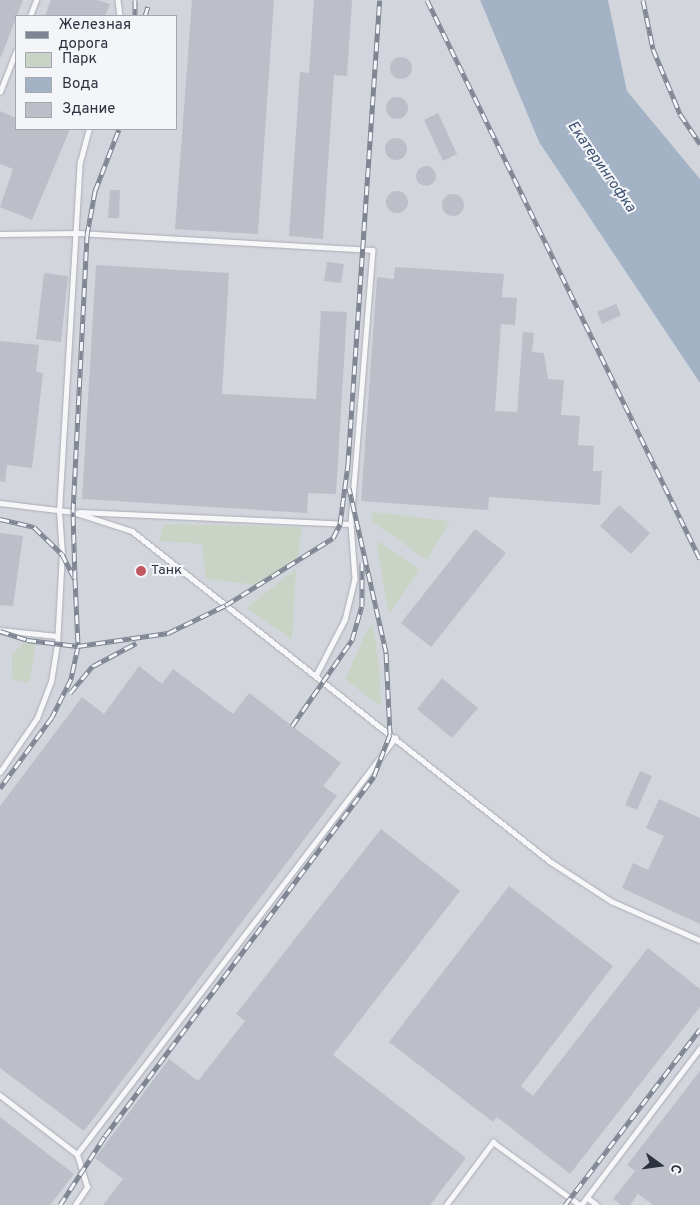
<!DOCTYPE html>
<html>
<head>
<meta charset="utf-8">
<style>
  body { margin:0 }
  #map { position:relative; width:700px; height:1205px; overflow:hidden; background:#e4e6eb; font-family:Overpass,sans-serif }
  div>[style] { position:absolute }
  .built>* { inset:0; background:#d3d5dc }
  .green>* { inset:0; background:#c9d4c6 }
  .water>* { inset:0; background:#a4b2c6 }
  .building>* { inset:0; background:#bcbfc7 }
  .round { border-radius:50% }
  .roads { filter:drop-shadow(0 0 1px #aaadb5) drop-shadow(0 0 1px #aaadb5) }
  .lane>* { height:4.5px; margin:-2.25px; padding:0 2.25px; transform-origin:2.25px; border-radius:2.25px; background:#f7f7f9 }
  .rail>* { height:5px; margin-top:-2.5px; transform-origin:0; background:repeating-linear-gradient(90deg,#f4f5f8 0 9px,#7f8593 0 18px); box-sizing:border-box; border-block:1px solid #7f8593 }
  .dots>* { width:14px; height:14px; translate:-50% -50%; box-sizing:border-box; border:2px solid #f4f5f8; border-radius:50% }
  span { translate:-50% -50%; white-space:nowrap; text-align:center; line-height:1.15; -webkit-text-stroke:4px #f4f5f8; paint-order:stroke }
  .poi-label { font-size:14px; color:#2e3341 }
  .left { translate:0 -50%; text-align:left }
  .water-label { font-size:15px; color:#3c5071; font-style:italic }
  .legend { position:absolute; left:15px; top:15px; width:162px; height:115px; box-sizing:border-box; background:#f4f5f8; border:1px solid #a5a7af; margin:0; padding:6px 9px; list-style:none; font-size:15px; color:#2e3341 }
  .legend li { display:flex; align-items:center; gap:10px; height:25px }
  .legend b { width:25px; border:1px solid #a5a7af }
  .north { position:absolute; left:635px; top:1140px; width:50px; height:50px; -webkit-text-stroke:4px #f4f5f8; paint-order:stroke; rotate:104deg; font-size:14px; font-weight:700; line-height:20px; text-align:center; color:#2e3341 }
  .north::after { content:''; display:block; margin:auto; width:18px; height:22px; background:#2e3341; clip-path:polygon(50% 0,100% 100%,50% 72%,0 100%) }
</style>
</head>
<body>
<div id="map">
  <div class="built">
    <i style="clip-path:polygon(evenodd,0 0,480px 0,539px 142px,700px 383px,700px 1205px,0 1205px,0 0,16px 16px,176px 16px,176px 129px,16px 129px,16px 16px)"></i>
    <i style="clip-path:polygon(608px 0,700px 0,700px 179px,627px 91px)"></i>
  </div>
  <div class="green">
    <i style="clip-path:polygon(373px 512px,450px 521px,427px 560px,371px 521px)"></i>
    <i style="clip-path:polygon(163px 524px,302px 527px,298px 558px,258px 585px,206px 579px,202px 544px,160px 541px)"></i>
    <i style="clip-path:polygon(378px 541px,420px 570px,389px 614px,377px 547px)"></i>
    <i style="clip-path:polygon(296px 569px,292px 640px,246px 608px)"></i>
    <i style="clip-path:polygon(373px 625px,379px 664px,381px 706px,345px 680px,367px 630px)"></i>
    <i style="clip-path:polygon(24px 642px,36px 644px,29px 683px,12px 679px,12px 656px)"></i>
  </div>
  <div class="water">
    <i style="clip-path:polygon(480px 0,608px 0,627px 91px,700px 179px,700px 383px,539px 142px)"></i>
  </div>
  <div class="building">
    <i style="clip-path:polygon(0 0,23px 0,1px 57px,0 57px)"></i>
    <i style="clip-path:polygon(51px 0,97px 0,110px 4px,105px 16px,45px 16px)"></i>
    <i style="clip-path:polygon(192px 0,274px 0,258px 234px,175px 229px)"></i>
    <i style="clip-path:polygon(314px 0,352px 0,347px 76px,334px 75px,323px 239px,289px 236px,300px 72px,309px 73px)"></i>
    <i class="round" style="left:390px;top:57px;width:22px;height:22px"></i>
    <i class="round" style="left:386px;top:97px;width:22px;height:22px"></i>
    <i style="clip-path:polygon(0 111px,16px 118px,16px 129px,70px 129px,32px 220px,0 207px,13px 169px,0 164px)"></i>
    <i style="clip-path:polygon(438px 113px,457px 154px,443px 161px,424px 120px)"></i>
    <i class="round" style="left:385px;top:138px;width:22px;height:22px"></i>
    <i class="round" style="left:416px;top:166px;width:20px;height:20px"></i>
    <i style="clip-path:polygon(110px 190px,120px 190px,119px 218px,108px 218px)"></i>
    <i class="round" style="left:386px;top:191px;width:22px;height:22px"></i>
    <i class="round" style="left:442px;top:194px;width:22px;height:22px"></i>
    <i style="clip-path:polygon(327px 262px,344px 264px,341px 283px,324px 281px)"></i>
    <i style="clip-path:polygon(96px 265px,229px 273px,222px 394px,316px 399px,321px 311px,347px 312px,336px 494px,308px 493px,307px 513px,82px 499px)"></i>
    <i style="clip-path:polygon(395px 267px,504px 274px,502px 297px,517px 298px,515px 325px,501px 324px,495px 411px,517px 412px,523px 332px,534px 333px,532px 352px,544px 353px,548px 379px,564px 380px,561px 415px,580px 416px,578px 445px,594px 446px,593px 471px,602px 471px,600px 505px,489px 497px,488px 510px,361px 501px,377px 277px,394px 279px)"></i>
    <i style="clip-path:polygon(44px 273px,68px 276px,61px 342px,36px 339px)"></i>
    <i style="clip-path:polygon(616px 304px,621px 315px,602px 324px,597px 312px)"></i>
    <i style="clip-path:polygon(0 341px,39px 345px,36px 372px,43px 373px,32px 468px,7px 465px,5px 482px,0 481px)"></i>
    <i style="clip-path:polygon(619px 505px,650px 533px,631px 554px,600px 526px)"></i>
    <i style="clip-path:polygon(475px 529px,506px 553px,431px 647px,401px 623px)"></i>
    <i style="clip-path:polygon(0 533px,23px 536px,13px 606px,0 605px)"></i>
    <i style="clip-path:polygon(139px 666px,162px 684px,173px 669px,233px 714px,249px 693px,341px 763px,323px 786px,337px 796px,84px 1131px,0 1068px,0 806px,82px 697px,104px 714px)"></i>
    <i style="clip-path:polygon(442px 678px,478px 708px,452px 738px,417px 709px)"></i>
    <i style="clip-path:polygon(640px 771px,652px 776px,637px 810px,625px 805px)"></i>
    <i style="clip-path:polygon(659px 799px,700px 818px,700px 924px,622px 888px,633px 863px,648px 870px,664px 836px,646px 828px)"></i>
    <i style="clip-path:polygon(381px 829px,460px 891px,333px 1055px,466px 1158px,430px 1205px,103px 1205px,123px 1179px,95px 1158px,169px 1059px,198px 1081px,245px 1021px,236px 1014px)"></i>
    <i style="clip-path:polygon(509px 886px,613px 966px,521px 1086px,533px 1096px,648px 948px,700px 989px,700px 1007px,570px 1174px,497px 1117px,493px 1122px,389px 1042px)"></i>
    <i style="clip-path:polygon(700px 1071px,700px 1205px,653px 1205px,638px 1194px,630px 1205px,621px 1205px,613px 1199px,635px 1171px,627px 1165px)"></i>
    <i style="clip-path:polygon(0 1117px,74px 1174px,50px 1205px,0 1205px)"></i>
  </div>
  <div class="roads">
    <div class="lane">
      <i style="left:118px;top:0;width:16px;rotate:83deg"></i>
      <i style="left:30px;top:16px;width:17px;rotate:-69deg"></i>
      <i style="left:0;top:92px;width:44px;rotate:-68.7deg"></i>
      <i style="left:0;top:234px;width:78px;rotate:-0.7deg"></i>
      <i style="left:78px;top:233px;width:295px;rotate:3.3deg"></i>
      <i style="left:373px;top:250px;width:275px;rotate:94.6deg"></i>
      <i style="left:351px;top:524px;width:55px;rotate:85.8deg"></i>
      <i style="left:355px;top:579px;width:42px;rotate:103.7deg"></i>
      <i style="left:345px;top:620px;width:63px;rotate:117.4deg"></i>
      <i style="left:0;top:503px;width:74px;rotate:7deg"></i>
      <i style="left:73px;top:512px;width:62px;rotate:17.9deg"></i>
      <i style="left:132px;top:531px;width:534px;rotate:38.31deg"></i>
      <i style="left:551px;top:862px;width:72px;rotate:33deg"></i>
      <i style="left:611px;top:901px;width:97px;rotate:23.7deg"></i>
      <i style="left:79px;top:512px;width:272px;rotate:2.5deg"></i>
      <i style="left:0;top:630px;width:57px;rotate:6deg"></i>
      <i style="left:0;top:772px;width:65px;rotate:-55.6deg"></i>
      <i style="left:37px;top:718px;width:39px;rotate:-69deg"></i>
      <i style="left:51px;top:682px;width:37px;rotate:-81deg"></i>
      <i style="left:57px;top:645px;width:91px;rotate:-86.9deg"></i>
      <i style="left:62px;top:554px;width:43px;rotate:-94deg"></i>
      <i style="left:59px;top:511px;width:350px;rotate:-86.6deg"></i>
      <i style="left:80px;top:162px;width:34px;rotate:-75deg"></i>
      <i style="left:0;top:1095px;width:97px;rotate:37.5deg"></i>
      <i style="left:77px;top:1154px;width:524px;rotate:-52.6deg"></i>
      <i style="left:588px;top:1198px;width:11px;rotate:38deg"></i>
      <i style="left:75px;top:1205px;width:22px;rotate:-56deg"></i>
      <i style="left:87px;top:1187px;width:34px;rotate:-107deg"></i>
      <i style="left:446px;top:1205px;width:79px;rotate:-53.3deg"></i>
      <i style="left:493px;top:1142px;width:107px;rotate:35.9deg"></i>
      <i style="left:581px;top:1205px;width:197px;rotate:-52.8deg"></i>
    </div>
  </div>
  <div class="rail">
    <i style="left:135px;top:0;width:16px;rotate:90deg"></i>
    <i style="left:427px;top:0;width:622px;rotate:63.97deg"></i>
    <i style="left:643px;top:0;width:50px;rotate:78.5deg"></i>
    <i style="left:653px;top:49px;width:70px;rotate:67.4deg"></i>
    <i style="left:680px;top:114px;width:36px;rotate:56deg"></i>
    <i style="left:145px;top:16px;width:10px;rotate:-73deg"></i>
    <i style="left:0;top:519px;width:35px;rotate:13deg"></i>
    <i style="left:34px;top:527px;width:39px;rotate:44deg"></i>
    <i style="left:62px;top:554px;width:28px;rotate:63deg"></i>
    <i style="left:75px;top:579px;width:67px;rotate:87.4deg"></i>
    <i style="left:78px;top:646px;width:34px;rotate:102deg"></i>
    <i style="left:71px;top:679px;width:42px;rotate:116.6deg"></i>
    <i style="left:52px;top:717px;width:88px;rotate:126.2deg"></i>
    <i style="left:75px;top:579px;width:67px;rotate:-91.7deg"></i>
    <i style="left:73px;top:512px;width:277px;rotate:-87.1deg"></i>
    <i style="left:87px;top:235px;width:45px;rotate:-79.7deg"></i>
    <i style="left:95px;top:191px;width:66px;rotate:-68.8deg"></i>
    <i style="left:0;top:631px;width:28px;rotate:18deg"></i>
    <i style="left:27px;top:640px;width:51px;rotate:6.7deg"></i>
    <i style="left:78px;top:646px;width:91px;rotate:-8.2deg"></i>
    <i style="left:168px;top:633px;width:64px;rotate:-25.8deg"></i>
    <i style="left:226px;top:605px;width:126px;rotate:-32.1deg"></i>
    <i style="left:333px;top:538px;width:16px;rotate:-63deg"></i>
    <i style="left:340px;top:524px;width:61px;rotate:-82.4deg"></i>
    <i style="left:348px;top:464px;width:465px;rotate:-86.1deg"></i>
    <i style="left:70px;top:693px;width:35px;rotate:-50deg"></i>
    <i style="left:93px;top:666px;width:49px;rotate:-28.1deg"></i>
    <i style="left:292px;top:726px;width:105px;rotate:-55.1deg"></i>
    <i style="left:352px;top:640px;width:35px;rotate:-74deg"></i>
    <i style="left:362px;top:606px;width:43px;rotate:-90deg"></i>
    <i style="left:60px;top:1205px;width:82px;rotate:-56.9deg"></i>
    <i style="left:105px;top:1136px;width:449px;rotate:-53.2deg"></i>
    <i style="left:374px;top:776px;width:45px;rotate:-69.1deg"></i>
    <i style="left:390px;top:734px;width:82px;rotate:-92.8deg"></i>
    <i style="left:386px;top:652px;width:168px;rotate:-102.7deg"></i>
    <i style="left:565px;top:1205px;width:222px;rotate:-52.5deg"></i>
  </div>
  <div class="dots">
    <i style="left:141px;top:571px;background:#c15861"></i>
  </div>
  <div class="poi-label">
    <span class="left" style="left:151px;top:571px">Танк</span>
  </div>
  <div class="water-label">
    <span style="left:601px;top:167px;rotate:55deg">Екатерингофка</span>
  </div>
  <ul class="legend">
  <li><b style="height:6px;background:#7f8593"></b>Железная дорога</li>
  <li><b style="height:14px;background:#c9d4c6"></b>Парк</li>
  <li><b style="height:14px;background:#a4b2c6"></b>Вода</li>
  <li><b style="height:14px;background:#bcbfc7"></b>Здание</li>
  </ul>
  <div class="north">С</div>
</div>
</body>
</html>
